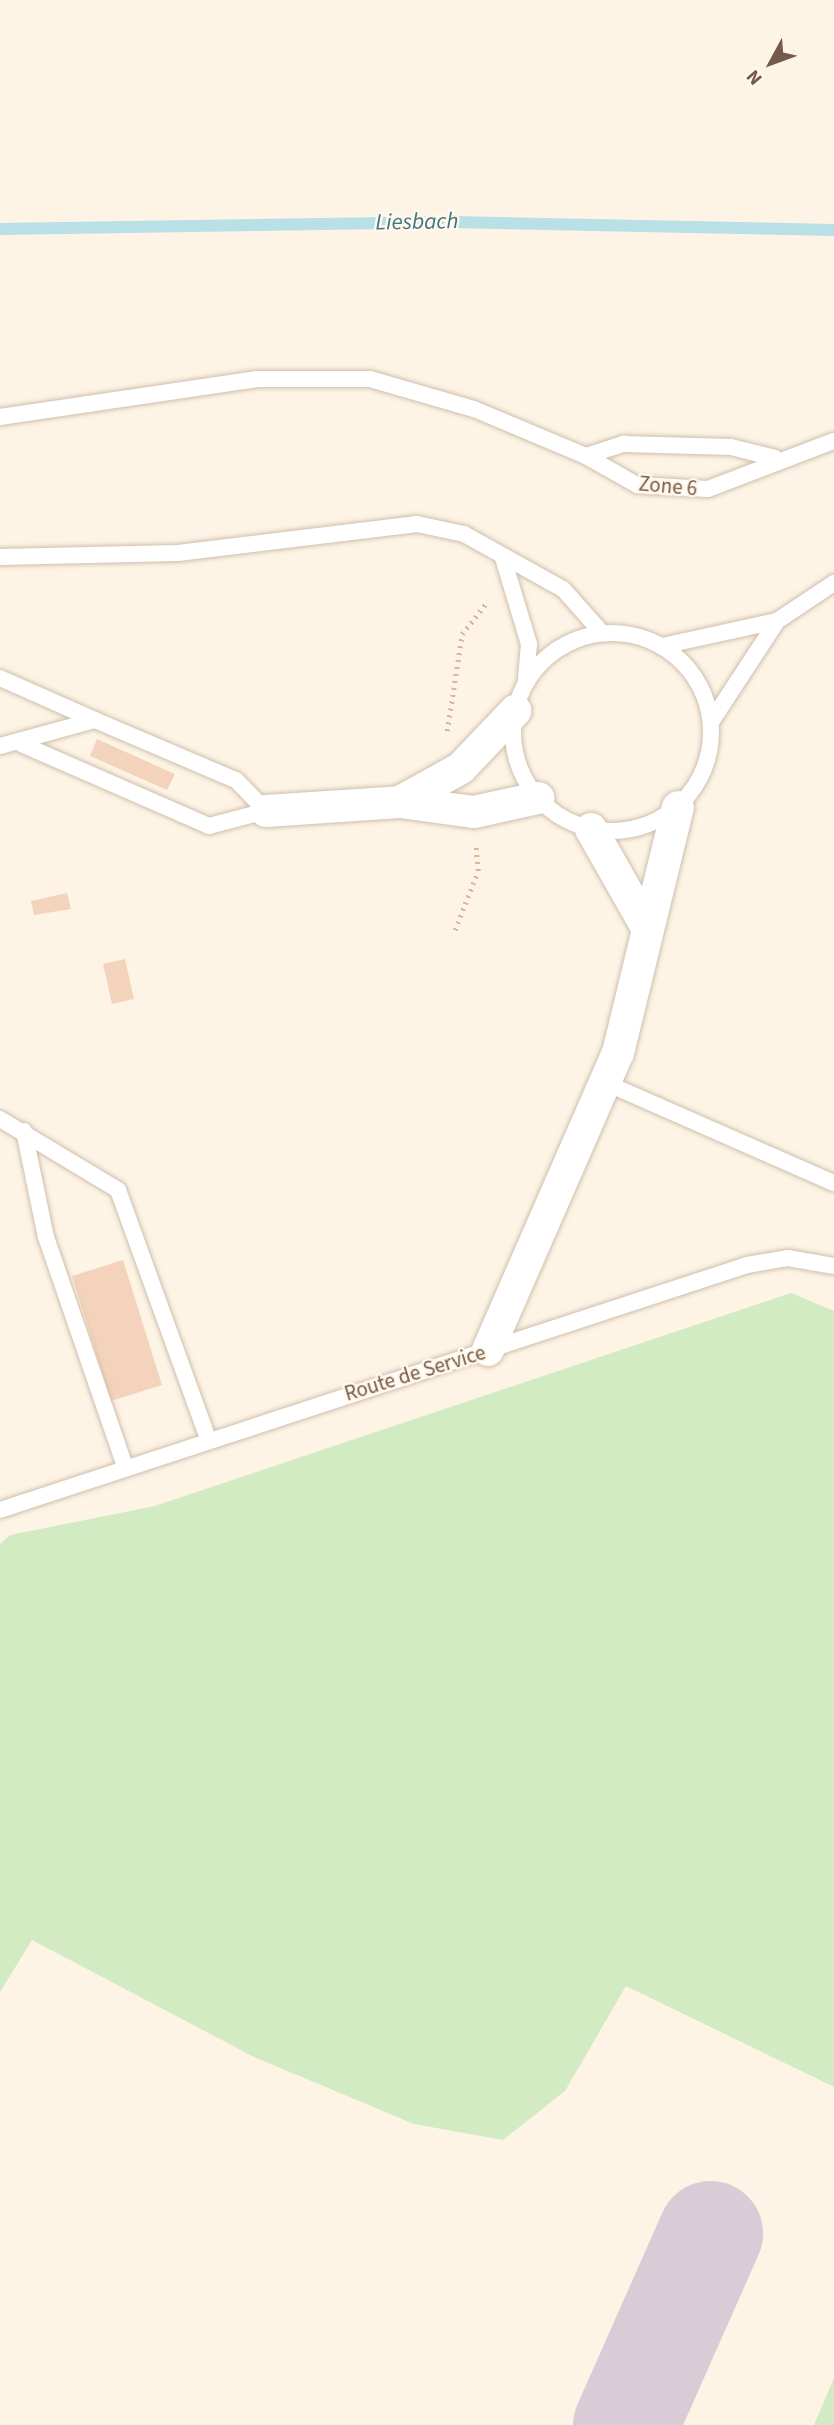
<!DOCTYPE html>
<html>
<head>
<meta charset="utf-8">
<style>
  body { margin:0 }
  #map { position:relative; width:834px; height:2425px; overflow:hidden; background:#fdf4e5; font-family:"Source Sans 3",sans-serif }
  div>[style] { position:absolute }
  .green>* { inset:0; background:#d2ebc3 }
  .stream>* { height:12px; margin:-6px; padding:0 6px; transform-origin:6px; border-radius:6px; background:#b9dfe7 }
  .taxiway>* { height:105px; margin:-52.5px; padding:0 52.5px; transform-origin:52.5px; border-radius:52.5px; background:#daccd6 }
  .building>* { inset:0; background:#f3d3bc }
  .path>* { height:4.5px; margin-top:-2.25px; transform-origin:0; background:repeating-linear-gradient(90deg,#d8b69f 0 2px,transparent 0 7px) }
  .roads { filter:drop-shadow(0 0 2px #d0bead) drop-shadow(0 0 2px #d0bead) }
  .service>* { height:16px; margin:-8px; padding:0 8px; transform-origin:8px; border-radius:8px; background:#fff }
  .service>.ring { margin:-8px; padding:0; box-sizing:content-box; background:none; border:16px solid #fff; border-radius:50% }
  .minor>* { height:32px; margin:-16px; padding:0 16px; transform-origin:16px; border-radius:16px; background:#fff }
  span { translate:-50% -50%; white-space:nowrap; text-align:center; line-height:1.15; -webkit-text-stroke:5px #fff8eb; paint-order:stroke }
  .street-label { font-size:21px; color:#765a49 }
  .water-label { font-size:23px; color:#3f7683; font-style:italic }
  .north { position:absolute; left:736px; top:28px; width:70px; height:70px; -webkit-text-stroke:5px #fff8eb; paint-order:stroke; rotate:229deg; font-size:19px; font-weight:700; line-height:28px; text-align:center; color:#765a49 }
  .north::after { content:''; display:block; margin:auto; width:24px; height:32px; background:#765a49; clip-path:polygon(50% 0,100% 100%,50% 72%,0 100%) }
</style>
</head>
<body>
<div id="map">
  <div class="green">
    <i style="clip-path:polygon(791px 1293px,834px 1311px,834px 2087px,626px 1986px,565px 2091px,503px 2140px,414px 2124px,254px 2057px,32px 1940px,0 1992px,0 1544px,10px 1535px,155px 1506px)"></i>
    <i style="clip-path:polygon(834px 2378px,834px 2425px,814px 2425px)"></i>
  </div>
  <div class="stream">
    <i style="left:0;top:229px;width:453px;rotate:-0.9deg"></i>
    <i style="left:453px;top:222px;width:381px;rotate:1.2deg"></i>
  </div>
  <div class="taxiway">
    <i style="left:625px;top:2425px;width:210px;rotate:-66.1deg"></i>
  </div>
  <div class="building">
    <i style="clip-path:polygon(97px 739px,175px 774px,167px 790px,90px 756px)"></i>
    <i style="clip-path:polygon(67px 893px,71px 909px,34px 915px,31px 901px)"></i>
    <i style="clip-path:polygon(125px 959px,134px 999px,112px 1004px,103px 964px)"></i>
    <i style="clip-path:polygon(123px 1260px,162px 1385px,111px 1401px,72px 1276px)"></i>
  </div>
  <div class="path">
    <i style="left:447px;top:731px;width:98px;rotate:-81.2deg"></i>
    <i style="left:462px;top:634px;width:42px;rotate:-51.8deg"></i>
    <i style="left:455px;top:930px;width:63px;rotate:-68.7deg"></i>
    <i style="left:478px;top:871px;width:24px;rotate:-95deg"></i>
  </div>
  <div class="roads">
    <div class="service">
      <i style="left:0;top:417px;width:260px;rotate:-8.4deg"></i>
      <i style="left:257px;top:379px;width:113px"></i>
      <i style="left:370px;top:379px;width:108px;rotate:16.1deg"></i>
      <i style="left:474px;top:409px;width:121px;rotate:22.8deg"></i>
      <i style="left:586px;top:456px;width:59px;rotate:29.6deg"></i>
      <i style="left:637px;top:485px;width:71px;rotate:3.2deg"></i>
      <i style="left:708px;top:489px;width:135px;rotate:-20.9deg"></i>
      <i style="left:586px;top:456px;width:40px;rotate:-18deg"></i>
      <i style="left:624px;top:444px;width:107px;rotate:1.6deg"></i>
      <i style="left:731px;top:447px;width:45px;rotate:14deg"></i>
      <i style="left:0;top:557px;width:178px;rotate:-1.3deg"></i>
      <i style="left:178px;top:553px;width:241px;rotate:-6.9deg"></i>
      <i style="left:417px;top:524px;width:48px;rotate:12deg"></i>
      <i style="left:464px;top:534px;width:113px;rotate:29.1deg"></i>
      <i style="left:563px;top:589px;width:59px;rotate:48.4deg"></i>
      <i style="left:503px;top:558px;width:90px;rotate:73.2deg"></i>
      <i style="left:529px;top:644px;width:38px;rotate:95deg"></i>
      <i class="ring" style="left:513px;top:633px;width:182px;height:182px"></i>
      <i style="left:662px;top:646px;width:118px;rotate:-12.3deg"></i>
      <i style="left:0;top:678px;width:104px;rotate:23.9deg"></i>
      <i style="left:711px;top:722px;width:121px;rotate:-56.8deg"></i>
      <i style="left:777px;top:621px;width:69px;rotate:-33.7deg"></i>
      <i style="left:0;top:746px;width:98px;rotate:-15.3deg"></i>
      <i style="left:95px;top:720px;width:153px;rotate:23.1deg"></i>
      <i style="left:236px;top:780px;width:43px;rotate:45.9deg"></i>
      <i style="left:266px;top:811px;width:59px;rotate:165.3deg"></i>
      <i style="left:209px;top:826px;width:205px;rotate:-156.4deg"></i>
      <i style="left:606px;top:1083px;width:249px;rotate:23.7deg"></i>
      <i style="left:0;top:1119px;width:138px;rotate:31deg"></i>
      <i style="left:118px;top:1190px;width:264px;rotate:70.1deg"></i>
      <i style="left:24px;top:1131px;width:108px;rotate:78.3deg"></i>
      <i style="left:46px;top:1237px;width:243px;rotate:71deg"></i>
      <i style="left:0;top:1510px;width:786px;rotate:-18.16deg"></i>
      <i style="left:747px;top:1265px;width:42px;rotate:-9.7deg"></i>
      <i style="left:788px;top:1258px;width:47px;rotate:9.9deg"></i>
    </div>
    <div class="minor">
      <i style="left:400px;top:802px;width:70px;rotate:-29.1deg"></i>
      <i style="left:461px;top:768px;width:79px;rotate:-46.5deg"></i>
      <i style="left:266px;top:811px;width:134px;rotate:-3.8deg"></i>
      <i style="left:400px;top:802px;width:75px;rotate:7.7deg"></i>
      <i style="left:474px;top:812px;width:66px;rotate:-12.3deg"></i>
      <i style="left:591px;top:829px;width:109px;rotate:60.4deg"></i>
      <i style="left:488px;top:1350px;width:324px;rotate:-66.4deg"></i>
      <i style="left:618px;top:1053px;width:253px;rotate:-76.3deg"></i>
    </div>
  </div>
  <div class="street-label">
    <span style="left:668px;top:486px;rotate:5deg">Zone 6</span>
    <span style="left:415px;top:1373px;rotate:-17deg">Route de Service</span>
  </div>
  <div class="water-label">
    <span style="left:417px;top:222px;rotate:-1deg">Liesbach</span>
  </div>
  <div class="north">N</div>
</div>
</body>
</html>
